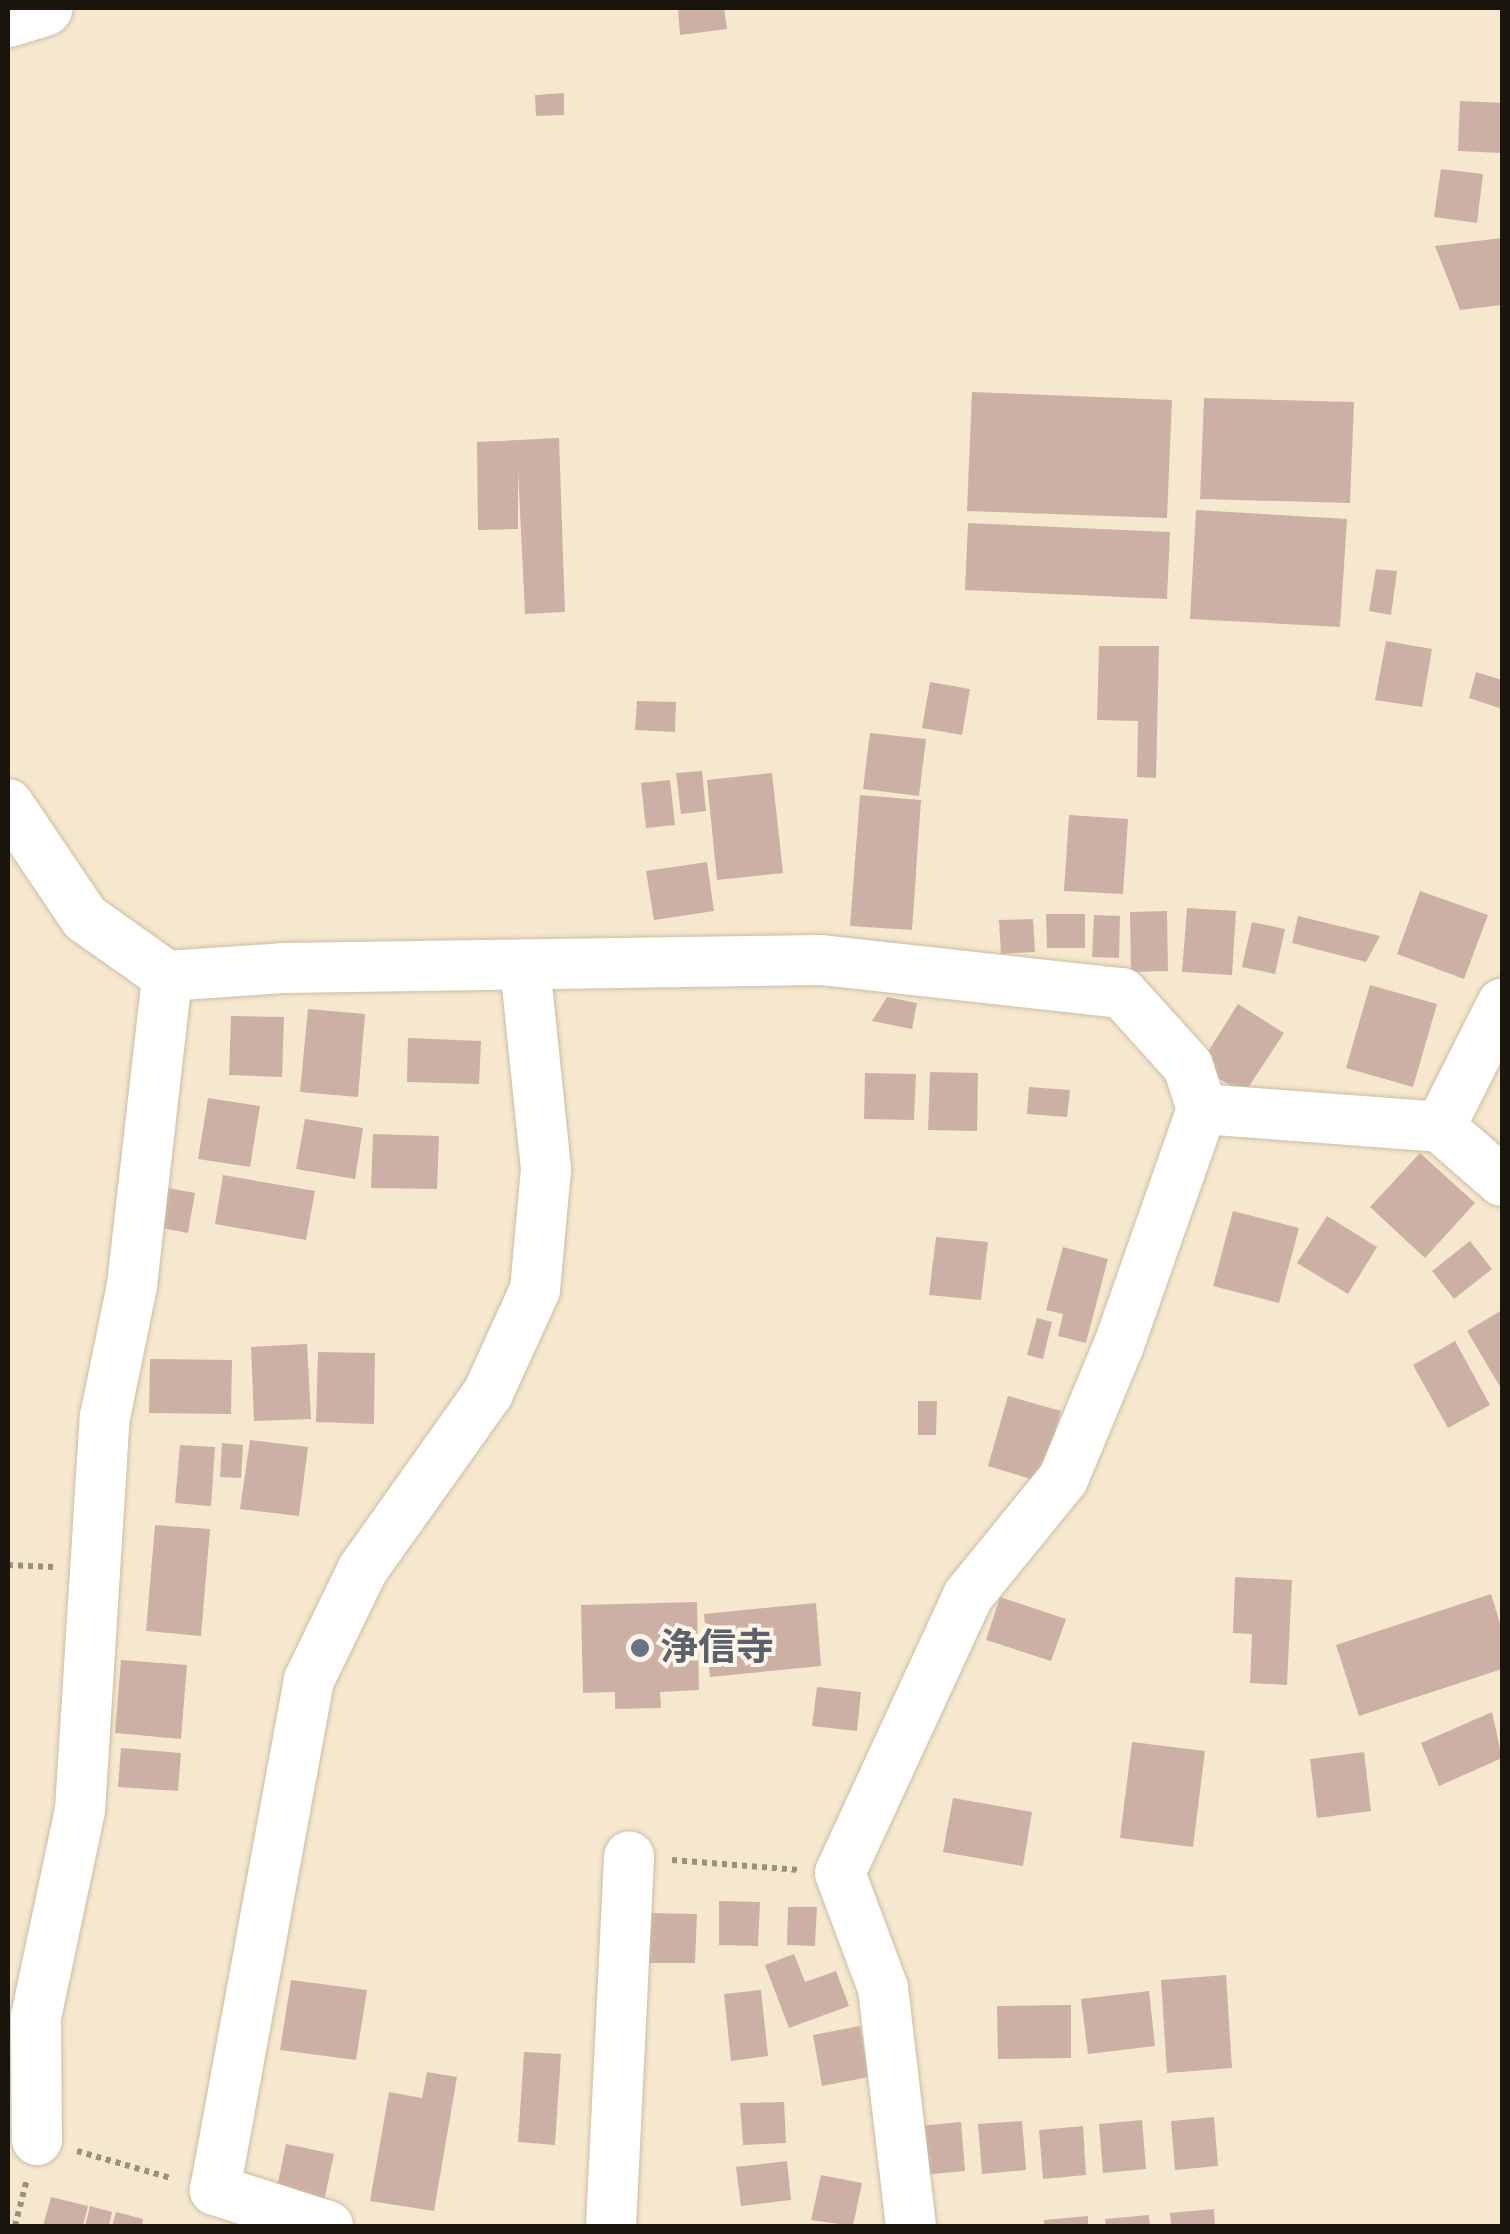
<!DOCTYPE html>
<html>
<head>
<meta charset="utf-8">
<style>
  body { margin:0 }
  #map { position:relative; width:1510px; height:2234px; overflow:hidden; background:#f6e8ce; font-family:"Space Grotesk","Noto Sans JP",sans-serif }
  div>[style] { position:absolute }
  .building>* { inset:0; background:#cdb0a5 }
  .path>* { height:6px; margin-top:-3px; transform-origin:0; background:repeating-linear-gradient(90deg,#9a907d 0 5px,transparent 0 10px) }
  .roads { filter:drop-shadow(0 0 2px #cbbea5) drop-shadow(0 0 2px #cbbea5) }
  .minor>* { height:50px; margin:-25px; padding:0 25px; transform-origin:25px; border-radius:25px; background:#fff }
  .major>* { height:55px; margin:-27.5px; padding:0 27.5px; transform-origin:27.5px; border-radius:27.5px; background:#fff }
  .dots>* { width:28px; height:28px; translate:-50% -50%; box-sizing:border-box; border:5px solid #fff6e7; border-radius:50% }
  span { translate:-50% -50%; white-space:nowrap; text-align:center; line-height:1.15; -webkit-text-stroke:8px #fff6e7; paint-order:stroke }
  .worship-label { font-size:38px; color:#5b616d; font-weight:700 }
  .left { translate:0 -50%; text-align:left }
  .frame { position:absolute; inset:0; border:10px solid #1a150c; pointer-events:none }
</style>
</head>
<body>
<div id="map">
  <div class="building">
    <i style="clip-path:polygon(724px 8px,727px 29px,680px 35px,678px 9px)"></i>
    <i style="clip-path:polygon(564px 93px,564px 115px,536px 116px,535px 95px)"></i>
    <i style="clip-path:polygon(1460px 101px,1502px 103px,1502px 153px,1458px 151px)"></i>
    <i style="clip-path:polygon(1441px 169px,1483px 174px,1477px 223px,1434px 217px)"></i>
    <i style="clip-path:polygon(1502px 238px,1502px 305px,1460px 310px,1435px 246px)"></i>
    <i style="clip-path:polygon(972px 392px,1172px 400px,1167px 518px,967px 511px)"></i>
    <i style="clip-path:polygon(1204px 398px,1354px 402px,1350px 503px,1200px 499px)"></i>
    <i style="clip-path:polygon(559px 438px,565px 612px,525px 614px,518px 470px,518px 529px,478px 530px,477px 442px)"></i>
    <i style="clip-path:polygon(1196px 510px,1347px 519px,1340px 627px,1190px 619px)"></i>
    <i style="clip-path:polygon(968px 523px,1170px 532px,1167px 599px,965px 590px)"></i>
    <i style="clip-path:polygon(1376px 569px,1397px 571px,1391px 615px,1369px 611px)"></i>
    <i style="clip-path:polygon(1386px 641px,1432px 649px,1422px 707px,1375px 700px)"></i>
    <i style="clip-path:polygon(1099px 646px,1159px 646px,1156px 778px,1137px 777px,1138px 721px,1097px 720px)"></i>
    <i style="clip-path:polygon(1476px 672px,1502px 680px,1502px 709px,1469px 698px)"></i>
    <i style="clip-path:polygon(930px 682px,970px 689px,962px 735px,922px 728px)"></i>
    <i style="clip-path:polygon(637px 701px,676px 702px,675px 732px,635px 730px)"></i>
    <i style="clip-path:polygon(870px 733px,926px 739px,919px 796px,863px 789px)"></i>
    <i style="clip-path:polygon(702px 771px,706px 811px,681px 814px,676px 773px)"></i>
    <i style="clip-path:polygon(772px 773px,783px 873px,717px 880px,707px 780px)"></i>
    <i style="clip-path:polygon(670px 780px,675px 825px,646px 828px,641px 783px)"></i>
    <i style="clip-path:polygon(860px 795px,921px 800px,912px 930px,850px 926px)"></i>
    <i style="clip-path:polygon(1069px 815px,1128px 819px,1123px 894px,1064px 891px)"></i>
    <i style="clip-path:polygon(707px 862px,714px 911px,654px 920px,646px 871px)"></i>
    <i style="clip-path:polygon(1420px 891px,1488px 915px,1464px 979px,1397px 954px)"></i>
    <i style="clip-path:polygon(1187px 908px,1236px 911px,1232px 975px,1182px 972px)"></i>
    <i style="clip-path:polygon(1167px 911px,1168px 971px,1131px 972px,1130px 912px)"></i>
    <i style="clip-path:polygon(1046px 914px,1085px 914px,1085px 948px,1047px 948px)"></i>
    <i style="clip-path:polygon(1094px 915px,1120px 916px,1119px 958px,1092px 957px)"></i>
    <i style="clip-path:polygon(1298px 916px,1380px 936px,1366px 962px,1292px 943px)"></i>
    <i style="clip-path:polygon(1033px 919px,1035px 952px,1001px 954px,999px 920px)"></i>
    <i style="clip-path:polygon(1252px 922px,1285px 929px,1275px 974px,1242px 967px)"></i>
    <i style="clip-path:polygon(1370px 985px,1437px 1004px,1413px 1087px,1346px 1068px)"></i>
    <i style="clip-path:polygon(887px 997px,917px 1003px,912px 1029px,872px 1021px)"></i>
    <i style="clip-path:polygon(1238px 1004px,1284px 1033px,1244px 1094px,1199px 1066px)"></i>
    <i style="clip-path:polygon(308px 1009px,365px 1014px,358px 1097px,300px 1092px)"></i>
    <i style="clip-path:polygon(231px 1016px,284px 1017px,282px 1077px,229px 1075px)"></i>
    <i style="clip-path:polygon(408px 1038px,481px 1041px,479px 1084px,407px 1082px)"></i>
    <i style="clip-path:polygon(930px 1072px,978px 1073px,977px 1131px,928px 1130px)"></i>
    <i style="clip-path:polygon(865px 1073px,916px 1074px,914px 1120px,864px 1119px)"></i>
    <i style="clip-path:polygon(1029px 1087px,1070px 1090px,1067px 1117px,1027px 1114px)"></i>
    <i style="clip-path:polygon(208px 1098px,260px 1106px,250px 1167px,198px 1159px)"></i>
    <i style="clip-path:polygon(305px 1119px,363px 1128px,355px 1179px,296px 1169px)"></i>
    <i style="clip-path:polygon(373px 1134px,439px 1136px,437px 1189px,371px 1188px)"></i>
    <i style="clip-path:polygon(1420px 1153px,1475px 1203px,1425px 1258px,1370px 1207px)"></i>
    <i style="clip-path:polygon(223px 1175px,315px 1191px,306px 1240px,215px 1224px)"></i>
    <i style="clip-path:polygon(152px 1185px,195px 1193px,188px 1233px,145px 1225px)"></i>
    <i style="clip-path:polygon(1233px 1211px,1299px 1228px,1279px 1303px,1213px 1286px)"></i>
    <i style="clip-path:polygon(1327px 1216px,1377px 1247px,1348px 1294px,1297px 1263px)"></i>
    <i style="clip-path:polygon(936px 1237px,988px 1242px,981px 1300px,929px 1295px)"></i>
    <i style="clip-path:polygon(1470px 1241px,1492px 1269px,1454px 1299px,1432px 1271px)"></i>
    <i style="clip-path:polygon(1063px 1247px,1108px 1259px,1086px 1343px,1058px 1336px,1063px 1314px,1046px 1310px)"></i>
    <i style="clip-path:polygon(1502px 1310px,1502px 1390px,1467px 1331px)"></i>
    <i style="clip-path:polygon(1037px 1318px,1052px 1322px,1043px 1359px,1027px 1355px)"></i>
    <i style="clip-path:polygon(1455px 1341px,1490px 1405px,1448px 1428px,1413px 1365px)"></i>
    <i style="clip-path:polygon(307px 1344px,311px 1419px,254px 1421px,251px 1347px)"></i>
    <i style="clip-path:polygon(318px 1352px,375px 1353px,374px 1424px,316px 1422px)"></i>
    <i style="clip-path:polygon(150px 1359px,232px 1360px,231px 1414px,149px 1413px)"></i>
    <i style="clip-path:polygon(1008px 1396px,1061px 1411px,1041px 1482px,988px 1466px)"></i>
    <i style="clip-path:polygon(918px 1401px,937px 1401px,936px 1435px,918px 1435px)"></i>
    <i style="clip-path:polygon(250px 1440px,308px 1447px,299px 1516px,240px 1509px)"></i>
    <i style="clip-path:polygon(222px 1443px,243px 1445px,241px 1478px,220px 1477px)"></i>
    <i style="clip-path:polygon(180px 1445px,215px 1447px,211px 1506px,175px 1503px)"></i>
    <i style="clip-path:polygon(155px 1525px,210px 1529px,201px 1636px,146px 1631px)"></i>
    <i style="clip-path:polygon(1235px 1577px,1292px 1580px,1287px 1685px,1250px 1683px,1252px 1634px,1233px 1633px)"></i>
    <i style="clip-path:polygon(1491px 1594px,1502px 1630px,1502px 1669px,1359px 1716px,1336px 1645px)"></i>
    <i style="clip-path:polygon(1000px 1597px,1066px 1619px,1051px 1661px,986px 1640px)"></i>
    <i style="clip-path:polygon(697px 1602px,699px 1690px,660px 1692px,661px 1708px,615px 1709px,615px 1692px,583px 1693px,581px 1605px)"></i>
    <i style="clip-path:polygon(816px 1603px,821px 1666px,710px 1677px,704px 1614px)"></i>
    <i style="clip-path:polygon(121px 1660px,187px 1665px,181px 1739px,115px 1733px)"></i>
    <i style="clip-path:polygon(817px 1687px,861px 1692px,857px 1731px,812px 1726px)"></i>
    <i style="clip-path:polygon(1492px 1712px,1502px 1758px,1439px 1786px,1421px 1743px)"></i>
    <i style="clip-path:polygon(1132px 1742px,1205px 1751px,1193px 1847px,1120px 1838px)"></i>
    <i style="clip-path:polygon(121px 1748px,181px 1753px,178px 1791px,118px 1787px)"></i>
    <i style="clip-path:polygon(1364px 1752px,1371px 1811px,1317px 1818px,1310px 1759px)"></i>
    <i style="clip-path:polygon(953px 1798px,1032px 1812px,1023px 1866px,943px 1852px)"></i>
    <i style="clip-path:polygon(719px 1901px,760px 1902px,758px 1946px,719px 1945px)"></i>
    <i style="clip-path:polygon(788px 1907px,817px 1907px,815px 1946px,787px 1945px)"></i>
    <i style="clip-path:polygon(648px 1913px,697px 1914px,695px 1963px,647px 1963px)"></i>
    <i style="clip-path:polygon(794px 1954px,805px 1982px,836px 1971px,849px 2006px,789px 2028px,765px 1965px)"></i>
    <i style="clip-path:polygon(1226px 1975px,1232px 2068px,1167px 2073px,1161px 1980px)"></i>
    <i style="clip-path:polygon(291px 1980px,367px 1990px,356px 2060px,280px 2050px)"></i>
    <i style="clip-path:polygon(761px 1990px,768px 2056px,731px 2061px,724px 1994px)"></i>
    <i style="clip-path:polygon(1149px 1991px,1155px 2046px,1088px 2054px,1081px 1999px)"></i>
    <i style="clip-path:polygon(1071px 2005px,1071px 2058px,998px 2059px,997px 2006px)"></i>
    <i style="clip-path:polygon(860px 2026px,869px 2077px,822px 2086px,813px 2035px)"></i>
    <i style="clip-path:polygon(524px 2052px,561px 2054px,555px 2145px,518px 2142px)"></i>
    <i style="clip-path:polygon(427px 2072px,457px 2077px,434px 2211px,370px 2201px,389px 2092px,422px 2098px)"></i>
    <i style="clip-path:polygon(784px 2102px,786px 2143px,743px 2145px,740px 2103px)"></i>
    <i style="clip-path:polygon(1214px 2117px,1218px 2166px,1175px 2170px,1171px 2121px)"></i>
    <i style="clip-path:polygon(1142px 2120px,1146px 2169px,1103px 2173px,1099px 2124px)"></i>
    <i style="clip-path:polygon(1022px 2121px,1026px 2170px,982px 2174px,978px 2124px)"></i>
    <i style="clip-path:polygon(961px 2122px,965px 2171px,921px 2175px,918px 2126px)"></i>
    <i style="clip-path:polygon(1083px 2126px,1086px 2175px,1043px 2179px,1039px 2130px)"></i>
    <i style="clip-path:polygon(286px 2144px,334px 2154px,324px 2201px,276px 2192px)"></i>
    <i style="clip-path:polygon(787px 2161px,791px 2200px,741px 2206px,736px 2167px)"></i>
    <i style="clip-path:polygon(821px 2175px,862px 2183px,853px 2226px,811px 2220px)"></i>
    <i style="clip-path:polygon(51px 2197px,88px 2206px,83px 2226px,43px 2226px)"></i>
    <i style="clip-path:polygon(90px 2206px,112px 2212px,109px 2226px,85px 2226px)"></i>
    <i style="clip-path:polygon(1214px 2209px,1215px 2226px,1171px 2226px,1170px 2213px)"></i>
    <i style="clip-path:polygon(116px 2212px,143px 2219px,142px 2226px,112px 2226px)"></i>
    <i style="clip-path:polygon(1149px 2215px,1150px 2226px,1106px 2226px,1105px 2219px)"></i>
    <i style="clip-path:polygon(1088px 2216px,1088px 2226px,1044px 2226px,1044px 2220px)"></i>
  </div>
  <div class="path">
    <i style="left:8px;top:1565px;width:45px;rotate:2.5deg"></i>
    <i style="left:672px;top:1860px;width:127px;rotate:4.5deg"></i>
    <i style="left:77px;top:2151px;width:98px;rotate:16deg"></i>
    <i style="left:15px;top:2226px;width:49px;rotate:-75.7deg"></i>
  </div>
  <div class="roads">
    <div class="minor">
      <i style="left:8px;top:804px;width:138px;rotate:56deg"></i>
      <i style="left:85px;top:918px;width:100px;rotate:35.3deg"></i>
      <i style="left:167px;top:976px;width:116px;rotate:-3.9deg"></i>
      <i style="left:283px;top:968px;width:538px;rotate:-0.85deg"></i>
      <i style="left:821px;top:960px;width:303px;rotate:6.3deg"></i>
      <i style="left:1122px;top:993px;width:98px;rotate:47.9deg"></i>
      <i style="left:1188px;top:1066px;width:45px;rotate:72deg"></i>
      <i style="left:1202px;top:1109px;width:252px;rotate:109.4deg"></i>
      <i style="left:1118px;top:1347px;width:143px;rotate:112.6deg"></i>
      <i style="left:1063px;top:1479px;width:151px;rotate:129.1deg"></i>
      <i style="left:968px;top:1596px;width:305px;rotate:114.8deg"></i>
      <i style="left:840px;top:1873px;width:123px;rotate:69.5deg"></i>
      <i style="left:883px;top:1988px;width:240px;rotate:83.3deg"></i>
      <i style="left:1202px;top:1109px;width:239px;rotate:4.3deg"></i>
      <i style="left:1440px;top:1127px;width:82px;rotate:41.1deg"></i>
      <i style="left:1440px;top:1127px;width:138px;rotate:-63.2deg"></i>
      <i style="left:37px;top:2140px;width:123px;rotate:-90.5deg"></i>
      <i style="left:36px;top:2017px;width:212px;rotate:-78deg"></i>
      <i style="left:80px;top:1810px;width:394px;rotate:-86.4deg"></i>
      <i style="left:105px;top:1417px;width:135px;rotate:-78.4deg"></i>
      <i style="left:132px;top:1285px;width:311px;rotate:-83.5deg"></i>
      <i style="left:328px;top:2226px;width:119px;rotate:-162.3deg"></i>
      <i style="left:215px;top:2190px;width:519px;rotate:-79.56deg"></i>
      <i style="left:309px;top:1680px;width:123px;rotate:-64.1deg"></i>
      <i style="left:363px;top:1569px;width:216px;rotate:-54.6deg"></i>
      <i style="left:488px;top:1393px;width:113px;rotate:-65.5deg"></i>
      <i style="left:535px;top:1290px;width:121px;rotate:-84.8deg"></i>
      <i style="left:546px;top:1169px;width:203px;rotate:-95.9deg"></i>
      <i style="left:611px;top:2226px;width:370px;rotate:-87.2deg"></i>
    </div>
    <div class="major">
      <i style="left:8px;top:19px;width:38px;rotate:-17deg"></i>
    </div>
  </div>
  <div class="dots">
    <i style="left:640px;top:1648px;background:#6b7280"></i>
  </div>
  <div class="worship-label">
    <span class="left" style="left:660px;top:1648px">浄信寺</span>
  </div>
  <div class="frame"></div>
</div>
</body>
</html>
